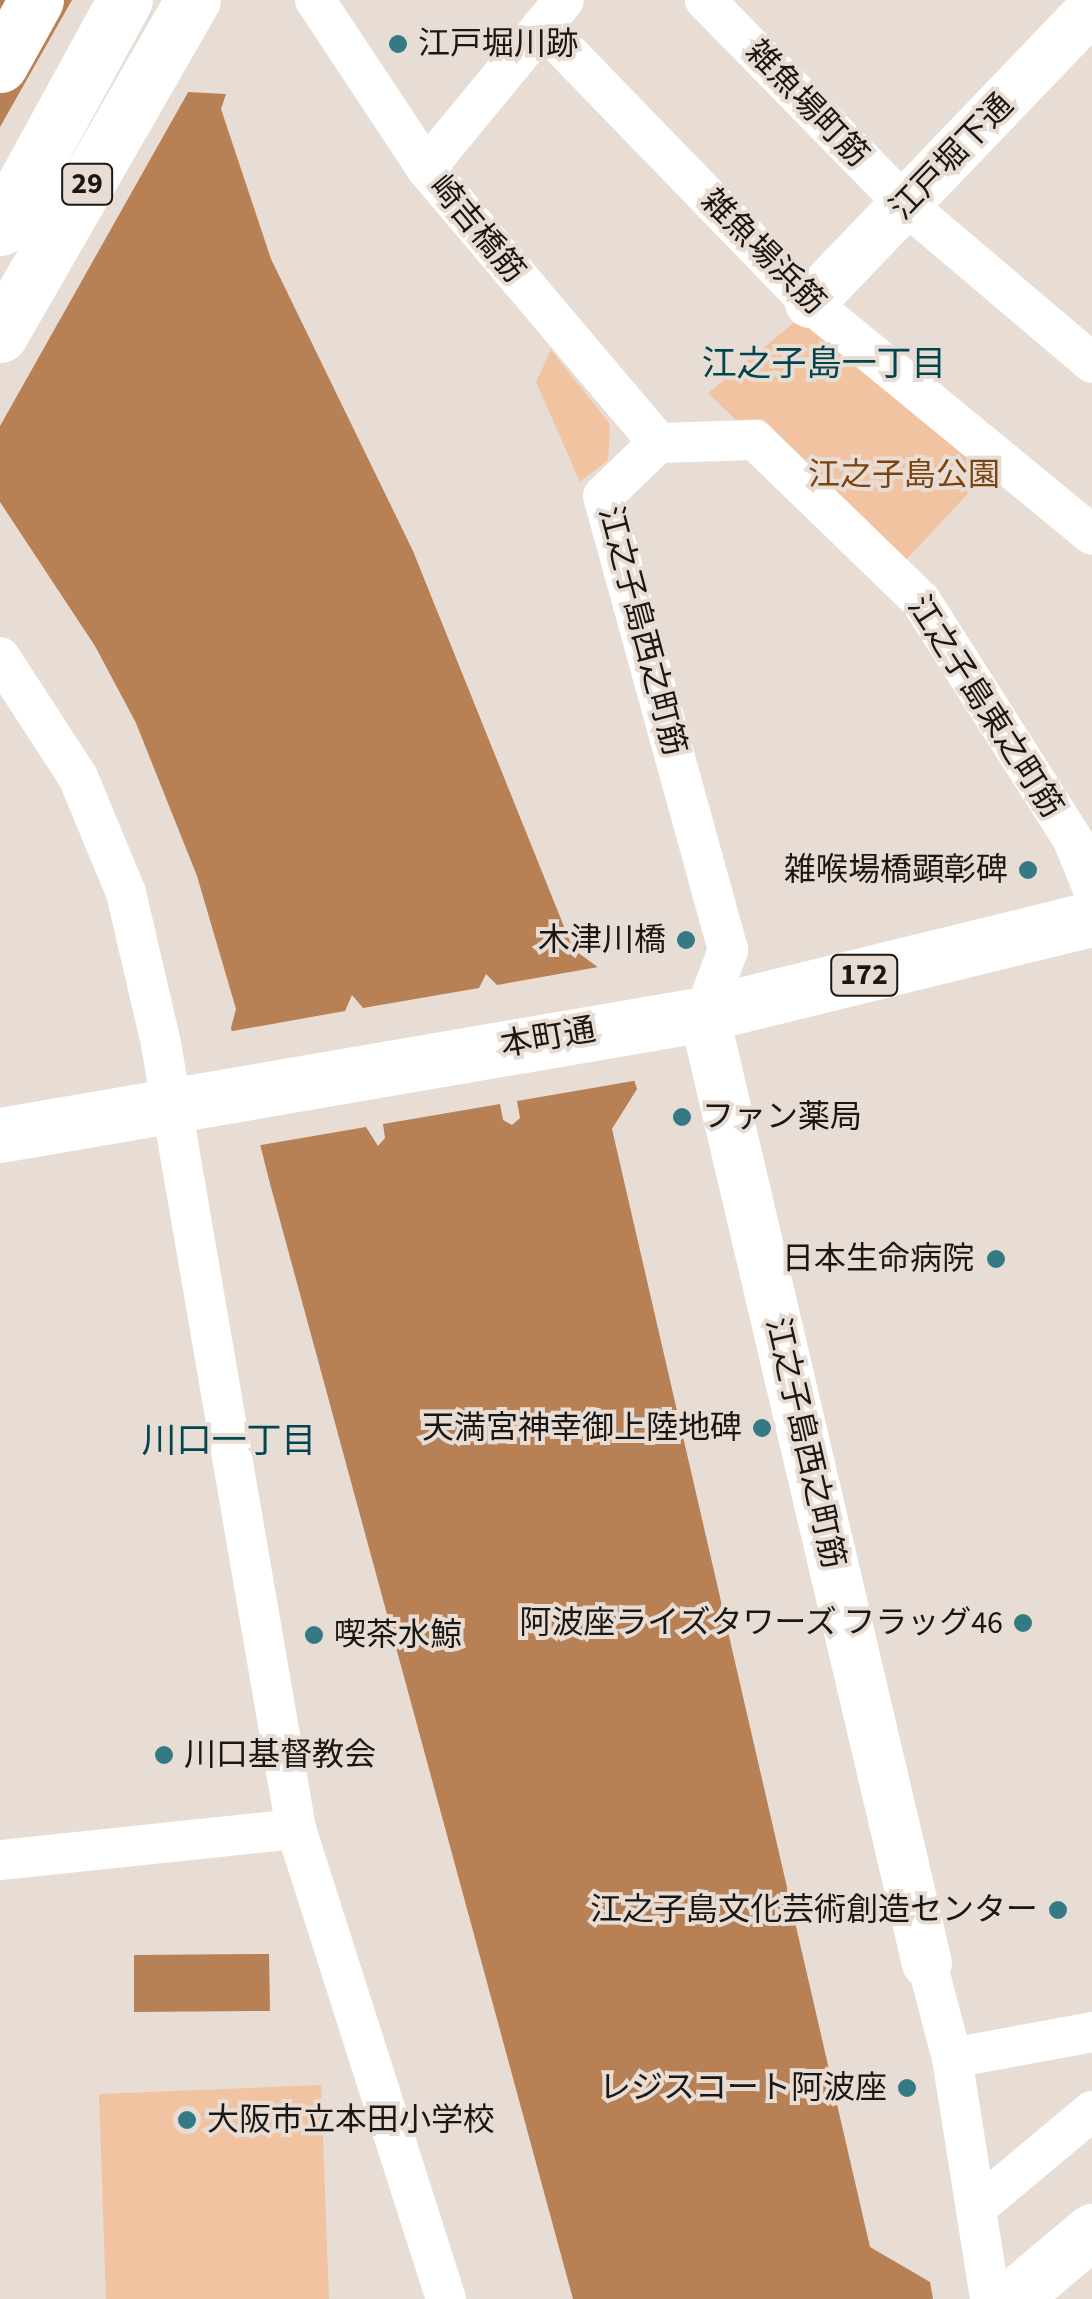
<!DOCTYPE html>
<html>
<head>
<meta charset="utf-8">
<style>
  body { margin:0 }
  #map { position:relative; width:1092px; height:2299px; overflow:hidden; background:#e8ddd4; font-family:"Source Sans 3","Noto Sans JP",sans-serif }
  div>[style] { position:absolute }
  .green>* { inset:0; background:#f1c3a1 }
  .water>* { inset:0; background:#b88055 }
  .pier>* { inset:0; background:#e8ddd4 }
  .minor>* { height:40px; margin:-20px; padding:0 20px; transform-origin:20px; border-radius:20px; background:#fff }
  .tertiary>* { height:50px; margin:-25px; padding:0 25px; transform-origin:25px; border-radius:25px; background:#fff }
  .primary>* { height:55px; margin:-27.5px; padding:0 27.5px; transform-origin:27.5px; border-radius:27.5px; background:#fff }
  .trunk>* { height:55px; margin:-27.5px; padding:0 27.5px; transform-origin:27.5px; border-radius:27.5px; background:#fff }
  .motorway>* { height:55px; margin:-27.5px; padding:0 27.5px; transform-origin:27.5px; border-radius:27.5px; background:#fff }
  .dots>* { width:28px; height:28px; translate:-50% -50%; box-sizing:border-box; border:5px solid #e8ddd4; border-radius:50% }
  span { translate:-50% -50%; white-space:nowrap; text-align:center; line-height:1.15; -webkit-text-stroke:8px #e8ddd4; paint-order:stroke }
  .shield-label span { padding:2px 8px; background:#e8ddd4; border:2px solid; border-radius:8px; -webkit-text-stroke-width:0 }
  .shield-label { font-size:30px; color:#1b1714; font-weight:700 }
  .poi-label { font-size:32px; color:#1b1714 }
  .left { translate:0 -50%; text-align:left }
  .right { translate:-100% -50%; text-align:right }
  .street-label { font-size:32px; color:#1b1714 }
  .park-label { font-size:32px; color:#7a4311 }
  .neighbourhood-label { font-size:35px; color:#03454c }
</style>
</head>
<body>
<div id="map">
  <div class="green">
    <i style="clip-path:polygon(805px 314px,990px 470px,906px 560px,763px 419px,736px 420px,708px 393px)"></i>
    <i style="clip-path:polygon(551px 350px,610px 424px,608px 460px,580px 482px,536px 382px)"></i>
    <i style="clip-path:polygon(321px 2085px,329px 2299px,106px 2299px,99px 2094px)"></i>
  </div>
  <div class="water">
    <i style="clip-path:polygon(0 0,122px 0,188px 92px,226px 94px,221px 109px,271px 259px,413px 551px,573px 949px,599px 968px,637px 1089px,612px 1129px,870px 2247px,930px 2282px,933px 2299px,573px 2299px,269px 1180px,231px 1028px,236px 1009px,197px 876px,136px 723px,95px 646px,0 502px)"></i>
    <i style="clip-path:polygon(269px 1954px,270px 2011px,134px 2012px,134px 1955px)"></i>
  </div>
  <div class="pier">
    <i style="clip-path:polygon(72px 0,128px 0,191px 87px,0 426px,0 127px)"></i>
    <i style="clip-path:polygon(604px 966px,639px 1080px,517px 1101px,520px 1118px,512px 1125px,503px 1120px,500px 1104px,383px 1124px,385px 1138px,378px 1146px,366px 1127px,255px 1146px,227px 1032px,345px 1011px,352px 995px,363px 1008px,479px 988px,486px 974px,497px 985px)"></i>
  </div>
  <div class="minor">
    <i style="left:315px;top:0;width:201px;rotate:56.5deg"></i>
    <i style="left:426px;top:168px;width:360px;rotate:49.8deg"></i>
    <i style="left:705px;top:0;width:287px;rotate:45.6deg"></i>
    <i style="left:906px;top:205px;width:244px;rotate:40.3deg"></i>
    <i style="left:542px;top:26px;width:385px;rotate:45.9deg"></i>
    <i style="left:810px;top:303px;width:365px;rotate:39.4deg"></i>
    <i style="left:426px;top:168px;width:217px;rotate:-50.6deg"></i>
    <i style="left:658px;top:443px;width:97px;rotate:-1.8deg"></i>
    <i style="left:755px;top:440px;width:231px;rotate:44.1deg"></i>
    <i style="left:921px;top:601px;width:283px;rotate:57.5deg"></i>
    <i style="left:1073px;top:840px;width:51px;rotate:68deg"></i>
    <i style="left:658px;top:443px;width:76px;rotate:136.1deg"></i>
    <i style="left:603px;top:496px;width:471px;rotate:74.6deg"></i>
    <i style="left:728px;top:950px;width:68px;rotate:110.6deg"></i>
    <i style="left:0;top:657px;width:143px;rotate:57deg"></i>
    <i style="left:78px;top:777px;width:126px;rotate:67.5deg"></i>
    <i style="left:126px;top:893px;width:155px;rotate:76.9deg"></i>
    <i style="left:161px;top:1044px;width:797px;rotate:80.24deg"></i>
    <i style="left:296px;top:1829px;width:493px;rotate:72.3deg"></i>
    <i style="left:0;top:1860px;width:298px;rotate:-6deg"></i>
    <i style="left:927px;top:1963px;width:98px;rotate:75.3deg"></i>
    <i style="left:952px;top:2058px;width:244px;rotate:81deg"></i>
    <i style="left:952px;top:2058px;width:142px;rotate:-10.5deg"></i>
    <i style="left:976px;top:2208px;width:151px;rotate:-39.9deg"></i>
  </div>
  <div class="tertiary">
    <i style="left:810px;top:303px;width:407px;rotate:-46.2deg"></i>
    <i style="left:704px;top:1014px;width:975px;rotate:76.78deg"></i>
  </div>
  <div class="primary">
    <i style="left:0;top:228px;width:260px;rotate:-61.3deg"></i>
    <i style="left:0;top:335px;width:387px;rotate:-60.1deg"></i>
    <i style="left:1011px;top:2299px;width:106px;rotate:-40deg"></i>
  </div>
  <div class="trunk">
    <i style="left:0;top:1135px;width:714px;rotate:-9.75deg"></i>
    <i style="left:704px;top:1014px;width:399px;rotate:-13.8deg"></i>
  </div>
  <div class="motorway">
    <i style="left:0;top:65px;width:74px;rotate:-61deg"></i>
  </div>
  <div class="dots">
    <i style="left:398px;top:44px;background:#337a84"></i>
    <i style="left:1028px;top:870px;background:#337a84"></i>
    <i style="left:686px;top:940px;background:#337a84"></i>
    <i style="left:682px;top:1117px;background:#337a84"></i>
    <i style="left:996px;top:1259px;background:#337a84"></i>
    <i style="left:762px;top:1428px;background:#337a84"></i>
    <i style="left:1023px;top:1623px;background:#337a84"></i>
    <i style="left:314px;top:1635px;background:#337a84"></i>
    <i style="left:164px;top:1755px;background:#337a84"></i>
    <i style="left:1058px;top:1910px;background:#337a84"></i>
    <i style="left:907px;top:2088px;background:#337a84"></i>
    <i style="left:187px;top:2120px;background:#337a84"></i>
  </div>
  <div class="shield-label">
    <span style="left:87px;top:184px">29</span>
    <span style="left:864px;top:975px">172</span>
  </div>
  <div class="poi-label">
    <span class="left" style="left:418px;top:44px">江戸堀川跡</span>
    <span class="right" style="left:1008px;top:870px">雑喉場橋顕彰碑</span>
    <span class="right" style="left:666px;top:940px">木津川橋</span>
    <span class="left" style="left:702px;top:1117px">ファン薬局</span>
    <span class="right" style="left:974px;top:1259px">日本生命病院</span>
    <span class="right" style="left:742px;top:1428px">天満宮神幸御上陸地碑</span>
    <span class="right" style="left:1003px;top:1623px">阿波座ライズタワーズ フラッグ46</span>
    <span class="left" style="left:334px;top:1635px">喫茶水鯨</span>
    <span class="left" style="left:184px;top:1755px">川口基督教会</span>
    <span class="right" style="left:1038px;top:1910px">江之子島文化芸術創造センター</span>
    <span class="right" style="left:887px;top:2088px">レジスコート阿波座</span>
    <span class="left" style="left:207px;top:2120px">大阪市立本田小学校</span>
  </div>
  <div class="street-label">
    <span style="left:807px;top:104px;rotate:46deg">雑魚場町筋</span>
    <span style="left:952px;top:157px;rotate:-46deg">江戸堀下通</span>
    <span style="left:477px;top:229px;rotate:50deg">崎吉橋筋</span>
    <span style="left:763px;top:252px;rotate:45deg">雑魚場浜筋</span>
    <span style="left:642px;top:631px;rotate:75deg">江之子島西之町筋</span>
    <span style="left:985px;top:707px;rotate:57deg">江之子島東之町筋</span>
    <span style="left:548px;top:1038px;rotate:-10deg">本町通</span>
    <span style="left:805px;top:1443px;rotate:77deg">江之子島西之町筋</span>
  </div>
  <div class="park-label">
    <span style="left:904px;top:475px">江之子島公園</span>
  </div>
  <div class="neighbourhood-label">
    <span style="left:824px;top:364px">江之子島一丁目</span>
    <span style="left:229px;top:1441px">川口一丁目</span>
  </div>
</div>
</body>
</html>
